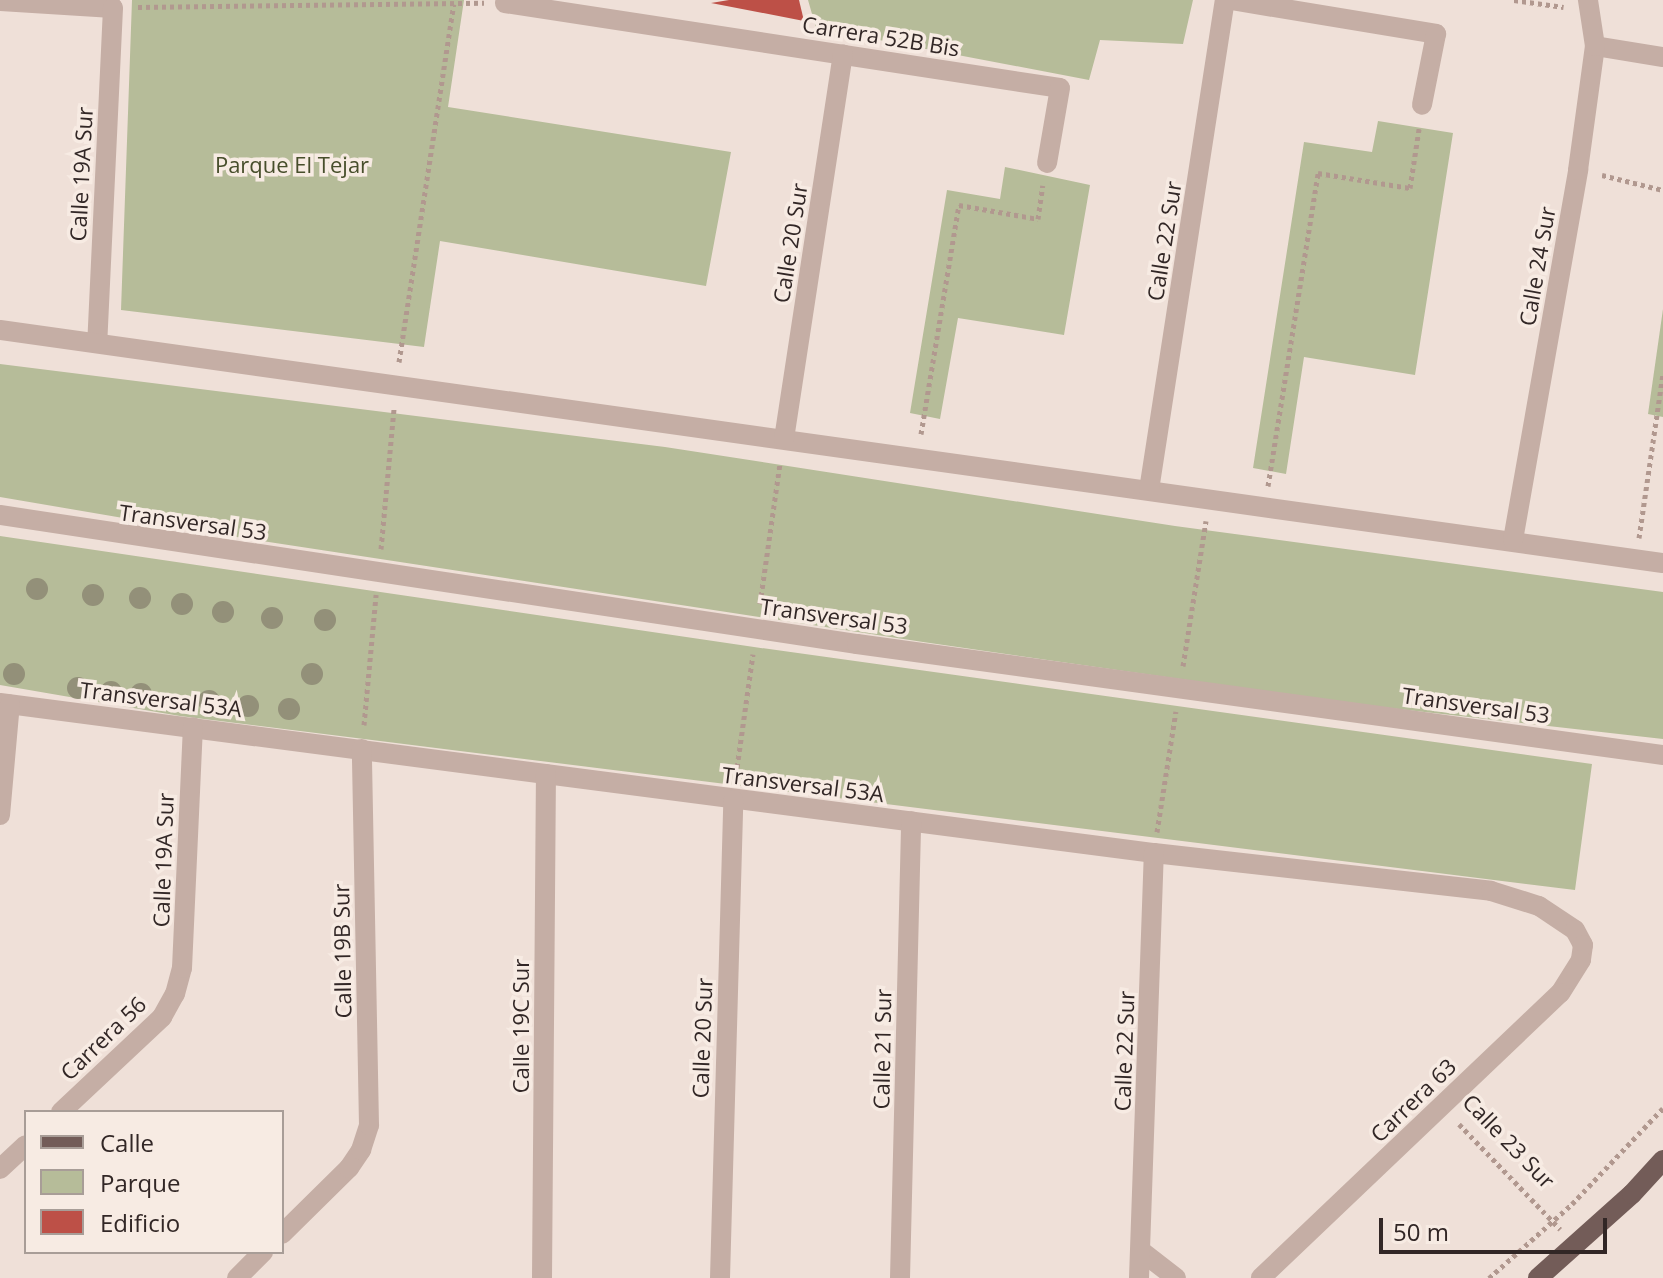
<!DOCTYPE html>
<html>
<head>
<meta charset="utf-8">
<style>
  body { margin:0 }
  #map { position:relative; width:1663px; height:1278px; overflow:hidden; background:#efe0d8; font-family:"Open Sans",sans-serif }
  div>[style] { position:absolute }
  .green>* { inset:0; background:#b6bc99 }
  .building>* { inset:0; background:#bd5047 }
  .path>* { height:5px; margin-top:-2.5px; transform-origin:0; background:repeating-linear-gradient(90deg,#b1988f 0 4px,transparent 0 8px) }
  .minor>* { height:20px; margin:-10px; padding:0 10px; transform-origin:10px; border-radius:10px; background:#c5aea5 }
  .major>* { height:20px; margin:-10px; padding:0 10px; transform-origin:10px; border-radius:10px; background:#735c58 }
  .trees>* { width:22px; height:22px; margin:-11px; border-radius:50%; background:#939079 }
  span { translate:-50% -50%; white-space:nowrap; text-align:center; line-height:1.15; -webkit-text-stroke:7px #f7ebe3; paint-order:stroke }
  .street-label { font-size:22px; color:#322726 }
  .park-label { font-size:22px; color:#474e2b }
  .legend { position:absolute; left:24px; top:1110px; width:260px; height:144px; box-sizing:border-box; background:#f7ebe3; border:2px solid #a89d97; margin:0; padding:10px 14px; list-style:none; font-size:24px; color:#322726 }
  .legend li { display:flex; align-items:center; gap:16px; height:40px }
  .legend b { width:40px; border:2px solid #a89d97 }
  .scale { position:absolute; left:1379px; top:1218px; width:228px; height:36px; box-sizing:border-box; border:4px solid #322726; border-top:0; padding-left:10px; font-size:24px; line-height:28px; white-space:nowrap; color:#322726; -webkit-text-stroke:6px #f7ebe3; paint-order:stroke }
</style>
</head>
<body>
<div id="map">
  <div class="green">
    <i style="clip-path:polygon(132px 0,464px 0,448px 107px,731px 152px,706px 286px,440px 241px,424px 347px,121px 310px)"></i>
    <i style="clip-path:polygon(808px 0,1193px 0,1183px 44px,1100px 40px,1089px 80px,816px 28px)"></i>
    <i style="clip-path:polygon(1378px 121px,1453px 133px,1415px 375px,1304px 357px,1286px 474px,1253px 468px,1304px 142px,1372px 152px)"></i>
    <i style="clip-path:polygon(1005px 167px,1090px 185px,1064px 335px,958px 318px,940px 419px,910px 413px,947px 190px,1000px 199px)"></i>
    <i style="clip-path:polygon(1663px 309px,1663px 417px,1648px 414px)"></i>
    <i style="clip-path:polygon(0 364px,665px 447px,1175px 526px,1663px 592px,1663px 739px,1354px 704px,923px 642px,217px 534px,0 497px)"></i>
    <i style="clip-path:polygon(0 536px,754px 647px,1592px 764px,1575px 890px,180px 716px,0 685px)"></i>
  </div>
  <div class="building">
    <i style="clip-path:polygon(729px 0,799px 0,804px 21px,711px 3px)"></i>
  </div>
  <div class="path">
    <i style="left:1514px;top:0;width:50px;rotate:8deg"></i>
    <i style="left:138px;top:7px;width:346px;rotate:-0.7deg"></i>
    <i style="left:1602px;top:175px;width:63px;rotate:13.8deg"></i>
    <i style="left:399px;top:362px;width:362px;rotate:-81.3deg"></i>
    <i style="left:921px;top:434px;width:232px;rotate:-80.6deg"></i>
    <i style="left:959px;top:205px;width:80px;rotate:10deg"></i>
    <i style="left:1038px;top:219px;width:34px;rotate:-82deg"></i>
    <i style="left:1268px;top:486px;width:317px;rotate:-80.9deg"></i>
    <i style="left:1318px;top:173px;width:93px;rotate:9.3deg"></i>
    <i style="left:1410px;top:188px;width:60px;rotate:-81.3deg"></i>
    <i style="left:1639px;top:538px;width:166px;rotate:-81.7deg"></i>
    <i style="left:381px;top:549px;width:142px;rotate:-84.7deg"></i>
    <i style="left:760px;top:604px;width:141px;rotate:-81.9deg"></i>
    <i style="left:1183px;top:666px;width:147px;rotate:-81deg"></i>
    <i style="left:364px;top:725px;width:131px;rotate:-84.7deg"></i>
    <i style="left:736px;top:775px;width:122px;rotate:-82deg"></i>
    <i style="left:1157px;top:832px;width:122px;rotate:-81.1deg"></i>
    <i style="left:1459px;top:1124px;width:146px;rotate:46.1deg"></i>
    <i style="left:1489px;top:1278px;width:111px;rotate:-41.7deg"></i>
    <i style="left:1572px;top:1204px;width:132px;rotate:-46.5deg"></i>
  </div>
  <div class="minor">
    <i style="left:1231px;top:0;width:208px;rotate:9.4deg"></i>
    <i style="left:1436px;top:34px;width:72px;rotate:101.2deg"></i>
    <i style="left:0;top:1px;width:113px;rotate:3.5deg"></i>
    <i style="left:113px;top:8px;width:335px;rotate:92.7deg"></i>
    <i style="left:505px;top:3px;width:561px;rotate:8.71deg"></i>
    <i style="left:1060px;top:88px;width:76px;rotate:99.8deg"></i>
    <i style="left:1595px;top:46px;width:69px;rotate:9.2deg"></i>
    <i style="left:0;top:330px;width:1679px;rotate:7.98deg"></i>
    <i style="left:784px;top:439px;width:389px;rotate:-81.3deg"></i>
    <i style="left:1149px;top:490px;width:496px;rotate:-81.2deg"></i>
    <i style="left:0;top:515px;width:867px;rotate:8.56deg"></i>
    <i style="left:857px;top:644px;width:814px;rotate:7.84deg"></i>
    <i style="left:1513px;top:540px;width:376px;rotate:-80deg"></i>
    <i style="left:1578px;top:170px;width:125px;rotate:-82.2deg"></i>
    <i style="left:1595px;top:46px;width:47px;rotate:-98.7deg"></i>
    <i style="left:0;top:703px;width:1164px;rotate:7.41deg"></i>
    <i style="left:1154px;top:853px;width:339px;rotate:6.4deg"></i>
    <i style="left:1491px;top:891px;width:50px;rotate:17.4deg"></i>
    <i style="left:1539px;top:906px;width:43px;rotate:33.7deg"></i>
    <i style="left:1575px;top:930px;width:17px;rotate:62deg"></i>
    <i style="left:1583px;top:945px;width:15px;rotate:98deg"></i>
    <i style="left:1581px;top:960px;width:39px;rotate:122deg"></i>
    <i style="left:1560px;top:993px;width:413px;rotate:136.4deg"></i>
    <i style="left:0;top:815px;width:111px;rotate:-84.9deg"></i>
    <i style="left:61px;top:1112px;width:139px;rotate:-43.2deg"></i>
    <i style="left:162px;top:1017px;width:26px;rotate:-61deg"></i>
    <i style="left:175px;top:994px;width:27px;rotate:-75deg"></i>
    <i style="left:182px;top:968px;width:241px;rotate:-87.4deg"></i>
    <i style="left:0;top:1169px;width:35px;rotate:-43deg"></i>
    <i style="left:282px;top:1234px;width:94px;rotate:-44.6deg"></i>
    <i style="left:349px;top:1168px;width:22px;rotate:-56deg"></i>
    <i style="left:361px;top:1150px;width:26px;rotate:-72deg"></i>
    <i style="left:369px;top:1125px;width:376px;rotate:-91.1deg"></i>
    <i style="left:1141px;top:1251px;width:44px;rotate:37.6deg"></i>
    <i style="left:237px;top:1278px;width:37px;rotate:-45deg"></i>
    <i style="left:542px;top:1278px;width:504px;rotate:-89.55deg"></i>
    <i style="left:720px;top:1278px;width:478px;rotate:-88.4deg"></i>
    <i style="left:900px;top:1278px;width:457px;rotate:-88.6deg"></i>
    <i style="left:1139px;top:1278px;width:425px;rotate:-88deg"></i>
  </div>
  <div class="major">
    <i style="left:1538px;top:1278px;width:126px;rotate:-41.8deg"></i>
    <i style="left:1632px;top:1194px;width:46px;rotate:-47.6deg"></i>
  </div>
  <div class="trees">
    <i style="left:37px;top:589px"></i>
    <i style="left:93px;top:595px"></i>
    <i style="left:140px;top:598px"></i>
    <i style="left:182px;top:604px"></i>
    <i style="left:223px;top:612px"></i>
    <i style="left:272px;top:618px"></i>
    <i style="left:325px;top:620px"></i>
    <i style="left:14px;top:674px"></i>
    <i style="left:312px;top:674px"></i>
    <i style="left:78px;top:688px"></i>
    <i style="left:111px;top:692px"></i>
    <i style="left:141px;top:694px"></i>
    <i style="left:209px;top:701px"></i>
    <i style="left:248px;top:706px"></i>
    <i style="left:289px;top:709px"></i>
  </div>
  <div class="street-label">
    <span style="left:881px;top:36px;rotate:9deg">Carrera 52B Bis</span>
    <span style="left:81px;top:174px;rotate:-87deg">Calle 19A Sur</span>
    <span style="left:1164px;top:241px;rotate:-81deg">Calle 22 Sur</span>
    <span style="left:790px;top:243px;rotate:-81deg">Calle 20 Sur</span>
    <span style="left:1537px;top:266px;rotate:-80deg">Calle 24 Sur</span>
    <span style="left:193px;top:522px;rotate:8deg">Transversal 53</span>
    <span style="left:834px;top:616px;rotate:8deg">Transversal 53</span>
    <span style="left:161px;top:699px;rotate:7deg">Transversal 53A</span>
    <span style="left:1476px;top:705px;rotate:8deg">Transversal 53</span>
    <span style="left:803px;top:784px;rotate:7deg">Transversal 53A</span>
    <span style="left:163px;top:860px;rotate:-88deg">Calle 19A Sur</span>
    <span style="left:342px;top:951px;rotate:-91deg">Calle 19B Sur</span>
    <span style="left:521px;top:1026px;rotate:-90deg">Calle 19C Sur</span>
    <span style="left:103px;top:1038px;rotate:-44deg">Carrera 56</span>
    <span style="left:702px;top:1038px;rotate:-88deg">Calle 20 Sur</span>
    <span style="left:882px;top:1049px;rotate:-89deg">Calle 21 Sur</span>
    <span style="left:1124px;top:1051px;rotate:-88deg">Calle 22 Sur</span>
    <span style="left:1413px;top:1100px;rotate:-44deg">Carrera 63</span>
    <span style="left:1509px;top:1141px;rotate:46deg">Calle 23 Sur</span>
  </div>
  <div class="park-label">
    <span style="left:292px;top:165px">Parque El Tejar</span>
  </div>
  <ul class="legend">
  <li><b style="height:10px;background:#735c58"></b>Calle</li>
  <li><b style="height:22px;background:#b6bc99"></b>Parque</li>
  <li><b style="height:22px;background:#bd5047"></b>Edificio</li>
  </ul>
  <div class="scale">50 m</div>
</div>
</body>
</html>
